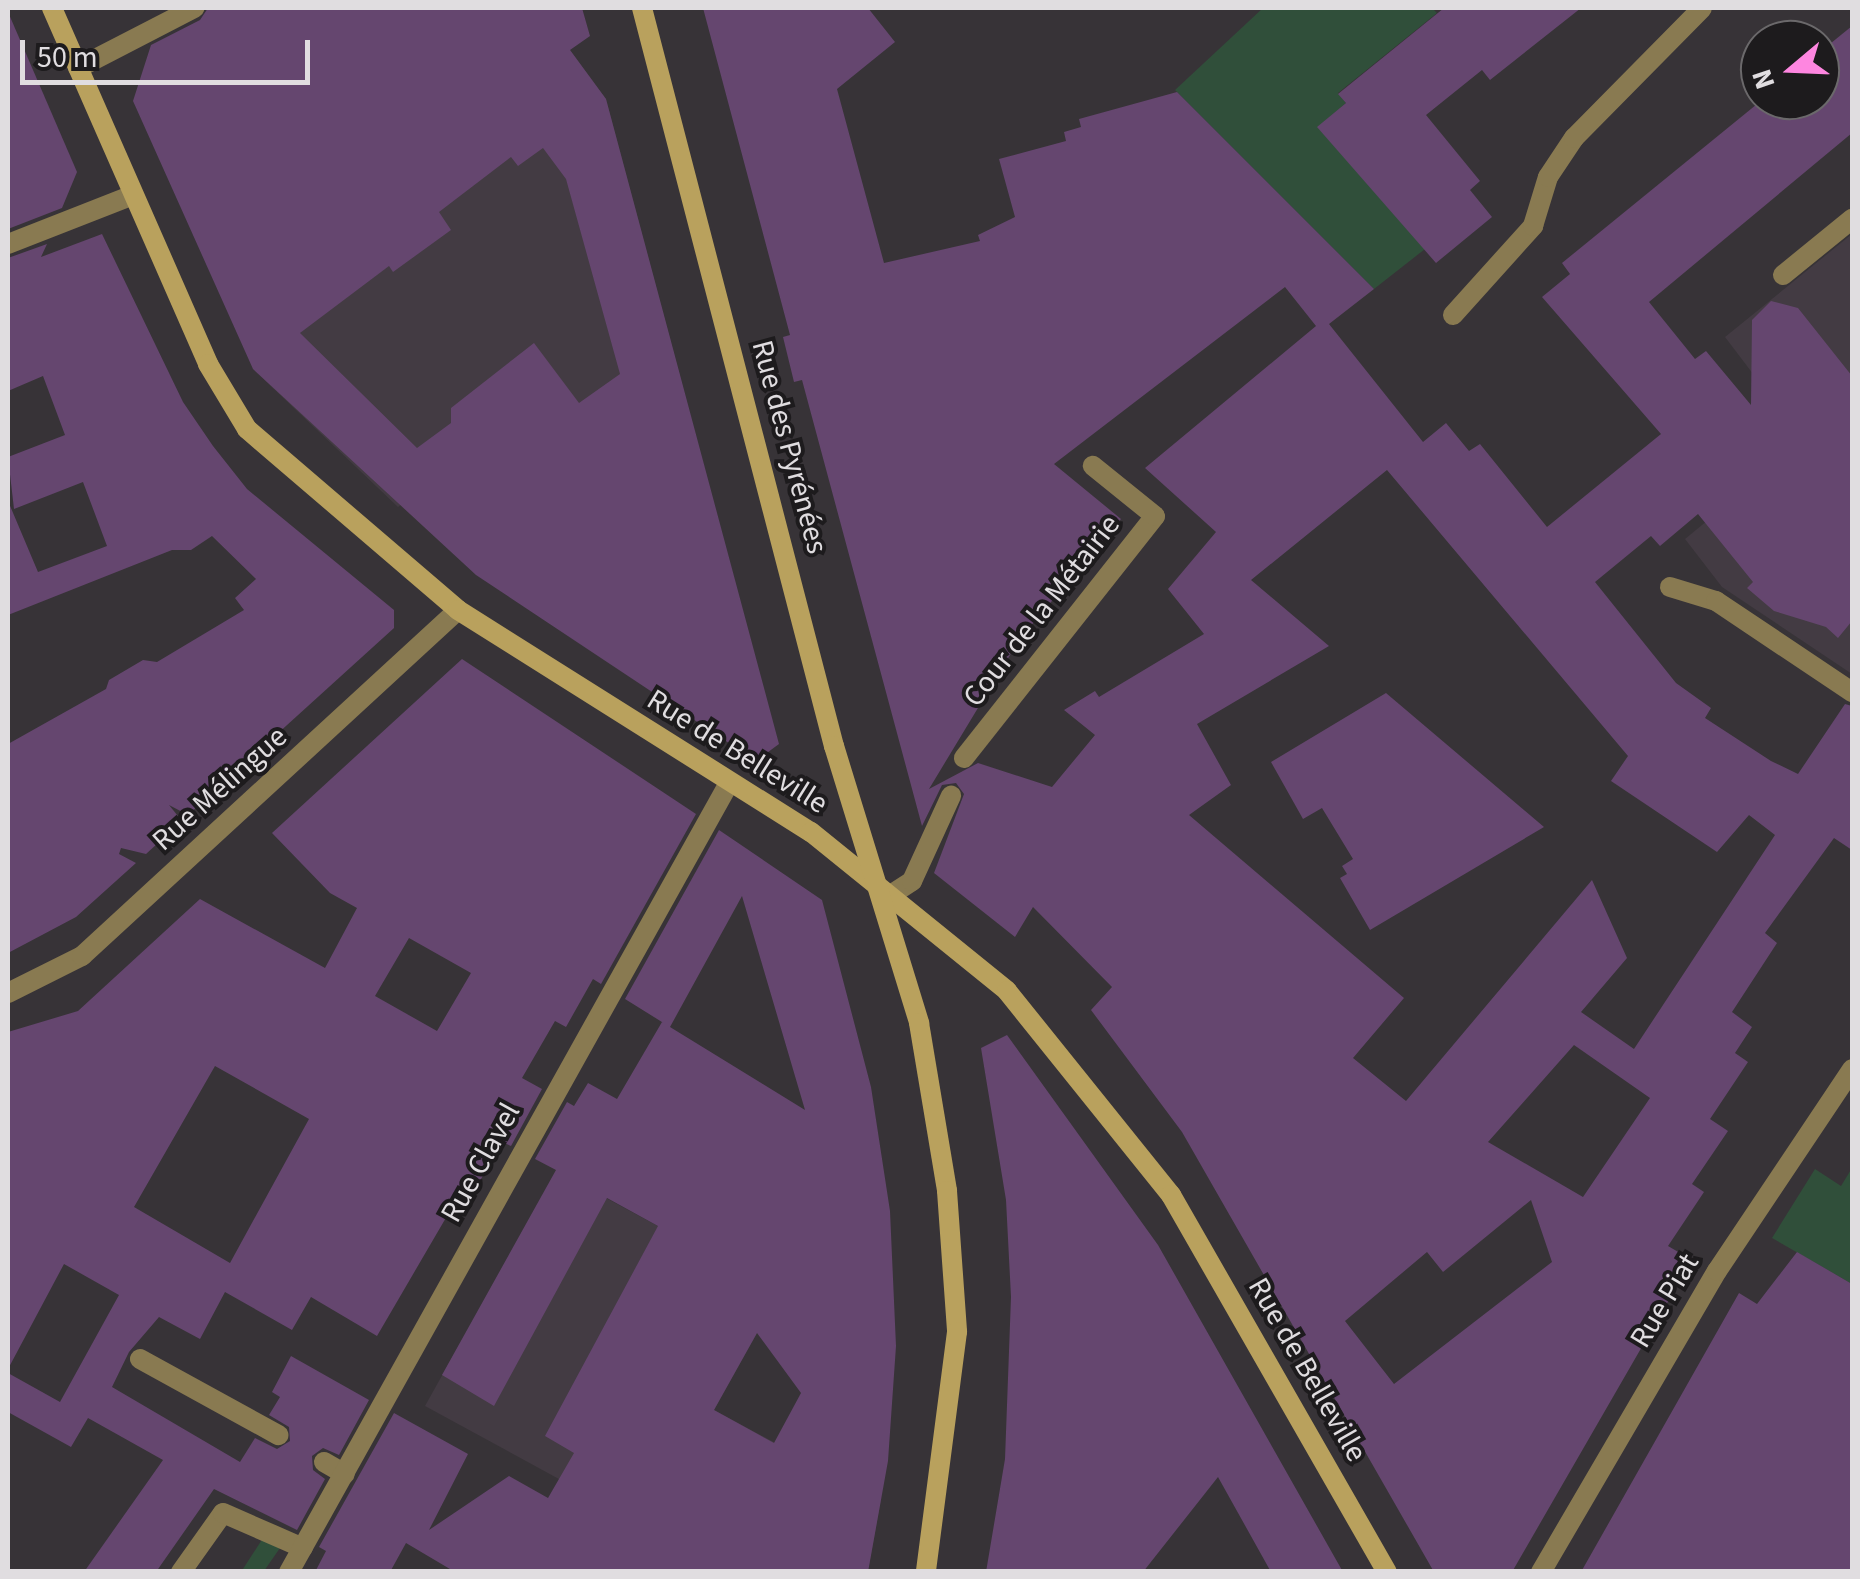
<!DOCTYPE html>
<html>
<head>
<meta charset="utf-8">
<style>
  body { margin:0 }
  #map { position:relative; width:1860px; height:1579px; overflow:hidden; background:#373337; font-family:"Source Sans 3",sans-serif }
  div>[style] { position:absolute }
  .built>* { inset:0; background:#433b43 }
  .green>* { inset:0; background:#304f3a }
  .building>* { inset:0; background:#65466f }
  .lane>* { height:20px; margin:-10px; padding:0 10px; transform-origin:10px; border-radius:10px; background:#897a51 }
  .street>* { height:20px; margin:-10px; padding:0 10px; transform-origin:10px; border-radius:10px; background:#897a51 }
  .secondary>* { height:20px; margin:-10px; padding:0 10px; transform-origin:10px; border-radius:10px; background:#b9a15d }
  span { translate:-50% -50%; white-space:nowrap; text-align:center; line-height:1.15; -webkit-text-stroke:8px #1d1b1d; paint-order:stroke }
  .street-label { font-size:30px; color:#e0dde0 }
  .frame { position:absolute; inset:0; border:10px solid #e0dde0; pointer-events:none }
  .north { position:absolute; left:1740px; top:20px; width:100px; height:100px; box-sizing:border-box; background:#1d1b1d; border:2px solid #6b696b; border-radius:50%; rotate:251deg; font-size:28px; font-weight:700; line-height:40px; text-align:center; color:#e0dde0 }
  .north::after { content:''; display:block; margin:auto; width:35px; height:45px; background:#fe86e0; clip-path:polygon(50% 0,100% 100%,50% 72%,0 100%) }
  .scale { position:absolute; left:20px; top:40px; width:290px; height:45px; box-sizing:border-box; border:5px solid #e0dde0; border-top:0; padding-left:12px; font-size:30px; line-height:35px; white-space:nowrap; color:#e0dde0; -webkit-text-stroke:8px #1d1b1d; paint-order:stroke }
</style>
</head>
<body>
<div id="map">
  <div class="built">
    <i style="clip-path:polygon(570px 50px,606px 99px,689px 410px,621px 463px,445px 472px,398px 507px,253px 369px,300px 333px)"></i>
    <i style="clip-path:polygon(1852px 234px,1852px 554px,1846px 559px,1852px 565px,1852px 674px,1722px 587px,1685px 539px,1804px 441px,1725px 337px)"></i>
    <i style="clip-path:polygon(556px 1171px,780px 1292px,714px 1410px,881px 1500px,868px 1571px,691px 1551px,425px 1406px)"></i>
  </div>
  <div class="green">
    <i style="clip-path:polygon(1263px 8px,1432px 8px,1437px 13px,1338px 93px,1346px 103px,1318px 127px,1425px 249px,1374px 289px,1175px 90px)"></i>
    <i style="clip-path:polygon(1852px 1168px,1852px 1284px,1772px 1238px,1815px 1169px,1841px 1186px)"></i>
    <i style="clip-path:polygon(263px 1538px,280px 1548px,264px 1571px,241px 1572px)"></i>
  </div>
  <div class="building">
    <i style="clip-path:polygon(evenodd,208px 8px,582px 8px,590px 36px,570px 50px,606px 99px,779px 744px,756px 761px,476px 575px,253px 369px,133px 101px,151px 45px,200px 20px,208px 8px,543px 148px,566px 179px,620px 374px,579px 403px,534px 343px,451px 408px,451px 423px,417px 448px,300px 333px,389px 266px,393px 272px,451px 230px,439px 212px,511px 157px,518px 166px,543px 148px)"></i>
    <i style="clip-path:polygon(evenodd,703px 8px,868px 8px,895px 42px,837px 89px,884px 263px,980px 241px,978px 235px,1015px 217px,999px 159px,1066px 141px,1064px 132px,1081px 127px,1079px 119px,1177px 92px,1374px 289px,1329px 324px,1423px 442px,1446px 423px,1469px 451px,1480px 444px,1547px 527px,1661px 434px,1542px 297px,1570px 274px,1562px 263px,1762px 100px,1820px 100px,1820px 52px,1852px 26px,1852px 133px,1649px 302px,1695px 359px,1706px 351px,1751px 405px,1752px 320px,1771px 301px,1798px 308px,1852px 376px,1852px 621px,1838px 638px,1826px 627px,1774px 611px,1747px 588px,1753px 582px,1698px 514px,1660px 546px,1651px 536px,1595px 582px,1676px 683px,1711px 708px,1705px 718px,1771px 761px,1798px 774px,1845px 704px,1852px 706px,1852px 850px,1834px 838px,1765px 933px,1777px 943px,1732px 1012px,1752px 1027px,1735px 1053px,1748px 1062px,1710px 1119px,1728px 1131px,1692px 1184px,1704px 1192px,1668px 1246px,1692px 1260px,1512px 1572px,1434px 1572px,1182px 1132px,1091px 1010px,1112px 987px,1033px 907px,1015px 937px,934px 873px,964px 794px,956px 783px,942px 785px,922px 826px,802px 380px,794px 382px,783px 337px,790px 335px,703px 8px,1285px 287px,1316px 326px,1145px 468px,1216px 532px,1168px 589px,1204px 634px,1099px 697px,1095px 691px,1064px 710px,1095px 735px,1052px 787px,978px 763px,929px 789px,1019px 640px,1121px 519px,1054px 464px,1285px 287px,703px 8px,1387px 470px,1628px 756px,1611px 781px,1717px 852px,1749px 815px,1775px 835px,1634px 1049px,1581px 1012px,1627px 958px,1592px 880px,1406px 1101px,1353px 1058px,1404px 998px,1189px 815px,1231px 785px,1197px 724px,1329px 646px,1251px 580px,1387px 470px,703px 8px,1574px 1045px,1650px 1098px,1583px 1197px,1488px 1142px,1574px 1045px,703px 8px,1531px 1200px,1552px 1262px,1394px 1384px,1345px 1321px,1427px 1252px,1443px 1272px,1531px 1200px)"></i>
    <i style="clip-path:polygon(1444px 8px,1581px 8px,1490px 80px,1482px 70px,1426px 115px,1480px 181px,1470px 190px,1492px 217px,1436px 263px,1317px 127px,1346px 103px,1338px 94px)"></i>
    <i style="clip-path:polygon(8px 12px,77px 172px,62px 208px,8px 229px)"></i>
    <i style="clip-path:polygon(102px 234px,183px 402px,213px 446px,247px 489px,394px 610px,394px 628px,188px 815px,169px 805px,182px 821px,146px 854px,121px 848px,119px 854px,136px 863px,76px 917px,8px 953px,8px 744px,106px 689px,109px 680px,143px 660px,157px 662px,244px 610px,235px 598px,256px 579px,212px 536px,191px 550px,172px 550px,8px 615px,8px 501px,38px 572px,107px 546px,83px 482px,14px 509px,8px 457px,65px 435px,43px 376px,8px 391px,8px 258px,47px 244px,41px 257px)"></i>
    <i style="clip-path:polygon(evenodd,462px 659px,696px 814px,601px 984px,593px 979px,566px 1027px,555px 1021px,522px 1078px,542px 1089px,511px 1146px,502px 1142px,464px 1209px,454px 1204px,377px 1336px,311px 1297px,292px 1330px,225px 1292px,200px 1339px,159px 1317px,129px 1352px,112px 1387px,240px 1462px,255px 1438px,277px 1449px,290px 1441px,289px 1427px,269px 1415px,280px 1397px,272px 1392px,291px 1356px,369px 1400px,339px 1455px,323px 1448px,312px 1456px,313px 1470px,325px 1479px,297px 1530px,214px 1489px,156px 1572px,84px 1572px,163px 1460px,88px 1418px,71px 1447px,8px 1412px,8px 1373px,60px 1402px,119px 1295px,64px 1264px,8px 1369px,8px 1032px,78px 1011px,200px 899px,325px 968px,357px 908px,330px 893px,272px 833px,462px 659px,409px 938px,471px 973px,437px 1031px,375px 996px,409px 938px,462px 659px,215px 1066px,309px 1119px,230px 1263px,134px 1207px,215px 1066px)"></i>
    <i style="clip-path:polygon(1386px 693px,1544px 827px,1370px 930px,1340px 878px,1347px 874px,1342px 866px,1353px 859px,1322px 808px,1303px 819px,1271px 762px)"></i>
    <i style="clip-path:polygon(evenodd,719px 830px,822px 900px,871px 1087px,890px 1211px,896px 1346px,888px 1461px,868px 1572px,455px 1572px,406px 1543px,390px 1572px,315px 1572px,326px 1551px,319px 1547px,394px 1413px,468px 1454px,429px 1530px,509px 1476px,548px 1498px,574px 1453px,545px 1436px,658px 1226px,607px 1198px,494px 1406px,442px 1375px,556px 1170px,535px 1159px,567px 1102px,574px 1106px,588px 1083px,617px 1099px,662px 1022px,670px 1027px,625px 999px,719px 830px,742px 896px,805px 1110px,670px 1027px,742px 896px,719px 830px,757px 1333px,801px 1393px,774px 1443px,714px 1410px,757px 1333px)"></i>
    <i style="clip-path:polygon(1007px 1035px,1158px 1245px,1343px 1572px,1271px 1572px,1218px 1477px,1143px 1572px,986px 1572px,1005px 1459px,1011px 1297px,1006px 1200px,981px 1048px)"></i>
    <i style="clip-path:polygon(1797px 1252px,1852px 1284px,1852px 1572px,1581px 1572px,1739px 1293px,1757px 1304px)"></i>
  </div>
  <div class="lane">
    <i style="left:1453px;top:315px;width:120px;rotate:-48deg"></i>
    <i style="left:1533px;top:226px;width:51px;rotate:-73deg"></i>
    <i style="left:1548px;top:177px;width:47px;rotate:-56.3deg"></i>
    <i style="left:1574px;top:138px;width:182px;rotate:-45.4deg"></i>
    <i style="left:964px;top:758px;width:308px;rotate:-51.7deg"></i>
    <i style="left:1155px;top:516px;width:80px;rotate:-141.1deg"></i>
    <i style="left:886px;top:898px;width:31px;rotate:-33deg"></i>
    <i style="left:912px;top:881px;width:94px;rotate:-65.4deg"></i>
    <i style="left:140px;top:1359px;width:158px;rotate:28.8deg"></i>
    <i style="left:324px;top:1462px;width:24px;rotate:30deg"></i>
    <i style="left:181px;top:1572px;width:72px;rotate:-54.6deg"></i>
    <i style="left:223px;top:1513px;width:87px;rotate:23.6deg"></i>
  </div>
  <div class="street">
    <i style="left:78px;top:68px;width:131px;rotate:-27.3deg"></i>
    <i style="left:8px;top:244px;width:134px;rotate:-21.4deg"></i>
    <i style="left:1783px;top:275px;width:89px;rotate:-39.1deg"></i>
    <i style="left:1670px;top:587px;width:48px;rotate:16.9deg"></i>
    <i style="left:1716px;top:601px;width:164px;rotate:33.8deg"></i>
    <i style="left:8px;top:993px;width:83px;rotate:-26.6deg"></i>
    <i style="left:82px;top:956px;width:511px;rotate:-42.62deg"></i>
    <i style="left:289px;top:1572px;width:901px;rotate:-60.85deg"></i>
    <i style="left:1541px;top:1572px;width:349px;rotate:-59.7deg"></i>
    <i style="left:1717px;top:1271px;width:243px;rotate:-56.2deg"></i>
  </div>
  <div class="secondary">
    <i style="left:52px;top:8px;width:389px;rotate:66.3deg"></i>
    <i style="left:208px;top:364px;width:76px;rotate:59deg"></i>
    <i style="left:247px;top:429px;width:278px;rotate:40.6deg"></i>
    <i style="left:458px;top:610px;width:417px;rotate:32.2deg"></i>
    <i style="left:811px;top:832px;width:252px;rotate:39deg"></i>
    <i style="left:1007px;top:991px;width:262px;rotate:51.2deg"></i>
    <i style="left:1171px;top:1195px;width:434px;rotate:60.2deg"></i>
    <i style="left:642px;top:8px;width:763px;rotate:75.42deg"></i>
    <i style="left:834px;top:746px;width:290px;rotate:72.9deg"></i>
    <i style="left:919px;top:1023px;width:170px;rotate:80.5deg"></i>
    <i style="left:947px;top:1191px;width:141px;rotate:85.9deg"></i>
    <i style="left:957px;top:1332px;width:242px;rotate:97.4deg"></i>
  </div>
  <div class="street-label">
    <span style="left:789px;top:447px;rotate:75deg">Rue des Pyrénées</span>
    <span style="left:1042px;top:611px;rotate:-52deg">Cour de la Métairie</span>
    <span style="left:737px;top:752px;rotate:32deg">Rue de Belleville</span>
    <span style="left:220px;top:789px;rotate:-42deg">Rue Mélingue</span>
    <span style="left:481px;top:1163px;rotate:-61deg">Rue Clavel</span>
    <span style="left:1665px;top:1301px;rotate:-59deg">Rue Piat</span>
    <span style="left:1307px;top:1370px;rotate:60deg">Rue de Belleville</span>
  </div>
  <div class="frame"></div>
  <div class="north">N</div>
  <div class="scale">50 m</div>
</div>
</body>
</html>
